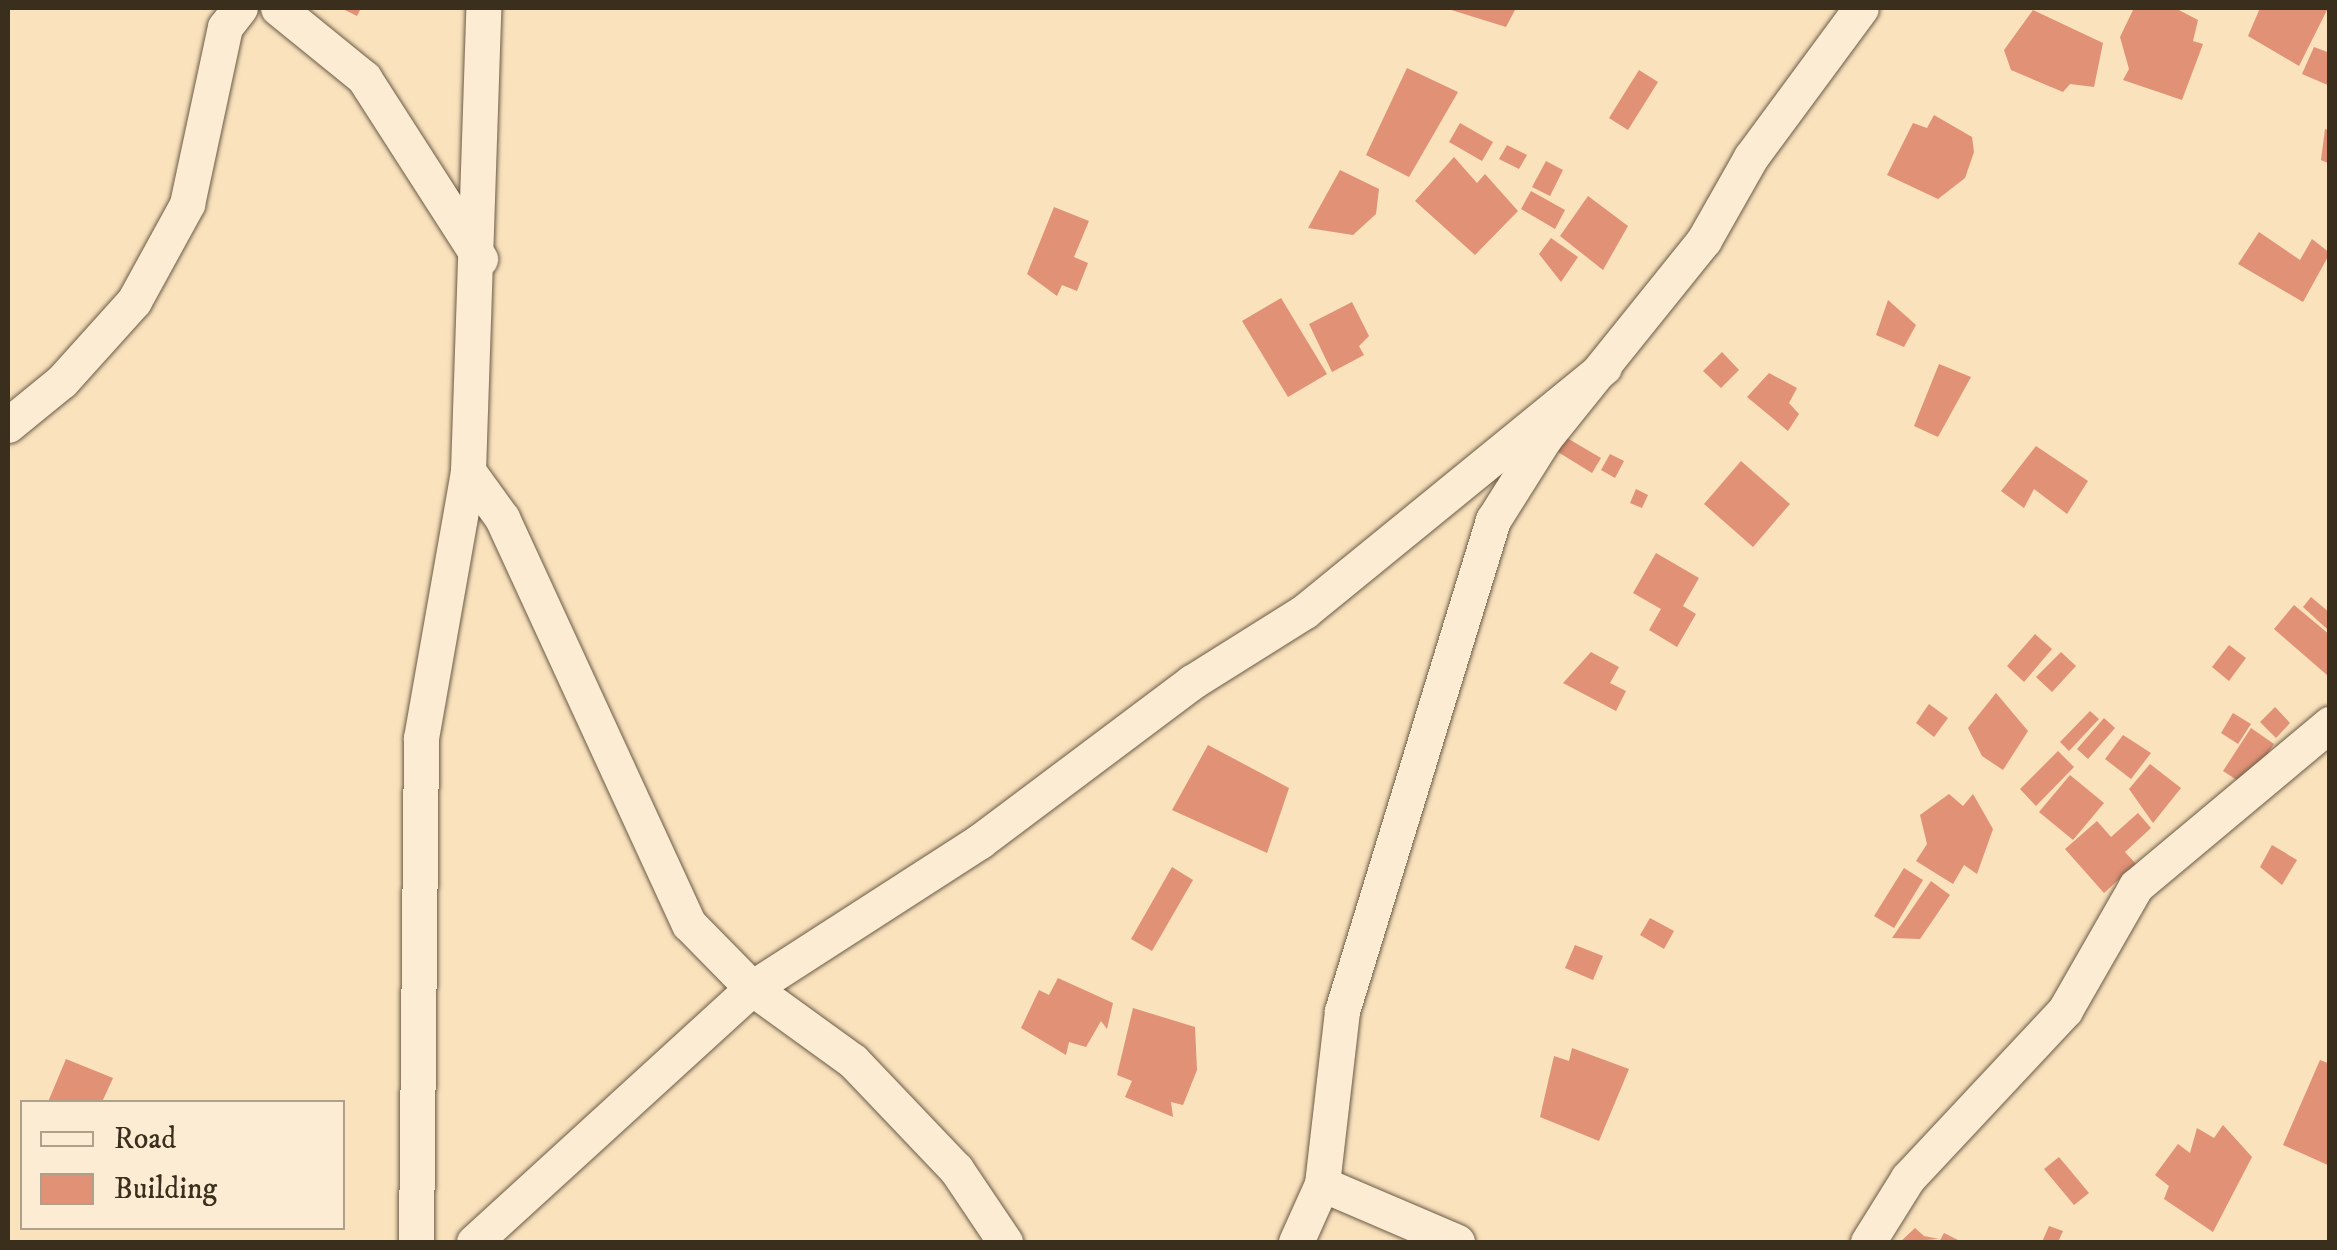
<!DOCTYPE html>
<html>
<head>
<meta charset="utf-8">
<style>
  body { margin:0 }
  #map { position:relative; width:2337px; height:1250px; overflow:hidden; background:#fae2bd; font-family:"IM FELL DW Pica",serif }
  div>[style] { position:absolute }
  .building>* { inset:0; background:#e09176 }
  .roads { filter:drop-shadow(0 0 2px #6a5b45) drop-shadow(0 0 2px #6a5b45) }
  .street>* { height:35px; margin:-17.5px; padding:0 17.5px; transform-origin:17.5px; border-radius:17.5px; background:#fcecd4 }
  span { translate:-50% -50%; white-space:nowrap; text-align:center; line-height:1.15; -webkit-text-stroke:10px #fcecd4; paint-order:stroke }
  .frame { position:absolute; inset:0; border:10px solid #3a2e1d; pointer-events:none }
  .legend { position:absolute; left:20px; top:1100px; width:325px; height:130px; box-sizing:border-box; background:#fcecd4; border:2px solid #aea08b; margin:0; padding:12px 18px; list-style:none; font-size:30px; color:#3a2e1d }
  .legend li { display:flex; align-items:center; gap:20px; height:50px }
  .legend b { width:50px; border:2px solid #aea08b }
</style>
</head>
<body>
<div id="map">
  <div class="building">
    <i style="clip-path:polygon(341px 8px,361px 8px,357px 16px)"></i>
    <i style="clip-path:polygon(1445px 8px,1516px 8px,1506px 27px)"></i>
    <i style="clip-path:polygon(2175px 8px,2198px 20px,2193px 41px,2203px 44px,2182px 100px,2123px 80px,2129px 69px,2120px 37px,2133px 10px)"></i>
    <i style="clip-path:polygon(2260px 8px,2328px 8px,2299px 66px,2248px 36px)"></i>
    <i style="clip-path:polygon(2033px 10px,2103px 43px,2094px 87px,2070px 84px,2063px 92px,2011px 70px,2004px 50px)"></i>
    <i style="clip-path:polygon(2314px 47px,2330px 53px,2330px 86px,2302px 74px)"></i>
    <i style="clip-path:polygon(1407px 68px,1458px 92px,1409px 177px,1366px 155px)"></i>
    <i style="clip-path:polygon(1639px 70px,1658px 82px,1628px 130px,1609px 118px)"></i>
    <i style="clip-path:polygon(1934px 115px,1972px 137px,1974px 152px,1965px 178px,1938px 199px,1887px 175px,1913px 123px,1927px 128px)"></i>
    <i style="clip-path:polygon(1460px 123px,1493px 142px,1482px 161px,1449px 142px)"></i>
    <i style="clip-path:polygon(2325px 129px,2330px 131px,2330px 164px,2321px 160px)"></i>
    <i style="clip-path:polygon(1507px 145px,1527px 155px,1519px 169px,1499px 159px)"></i>
    <i style="clip-path:polygon(1454px 157px,1477px 183px,1485px 174px,1518px 211px,1475px 255px,1415px 201px)"></i>
    <i style="clip-path:polygon(1546px 161px,1563px 170px,1550px 196px,1532px 187px)"></i>
    <i style="clip-path:polygon(1340px 170px,1379px 189px,1376px 214px,1353px 235px,1308px 228px)"></i>
    <i style="clip-path:polygon(1531px 191px,1565px 210px,1555px 229px,1521px 209px)"></i>
    <i style="clip-path:polygon(1588px 196px,1628px 226px,1603px 270px,1560px 236px)"></i>
    <i style="clip-path:polygon(1054px 207px,1089px 221px,1074px 257px,1088px 263px,1077px 291px,1062px 285px,1057px 296px,1027px 274px)"></i>
    <i style="clip-path:polygon(2259px 232px,2300px 260px,2312px 239px,2330px 253px,2303px 302px,2238px 264px)"></i>
    <i style="clip-path:polygon(1551px 238px,1578px 257px,1561px 282px,1539px 254px)"></i>
    <i style="clip-path:polygon(1281px 298px,1327px 374px,1288px 397px,1242px 321px)"></i>
    <i style="clip-path:polygon(1888px 300px,1916px 325px,1904px 347px,1876px 335px)"></i>
    <i style="clip-path:polygon(1352px 302px,1369px 336px,1359px 346px,1364px 355px,1332px 372px,1309px 324px)"></i>
    <i style="clip-path:polygon(1722px 352px,1739px 370px,1721px 388px,1703px 371px)"></i>
    <i style="clip-path:polygon(1939px 364px,1971px 377px,1938px 437px,1914px 426px)"></i>
    <i style="clip-path:polygon(1769px 373px,1797px 388px,1789px 403px,1799px 414px,1788px 431px,1747px 397px)"></i>
    <i style="clip-path:polygon(1567px 438px,1601px 458px,1592px 473px,1558px 452px)"></i>
    <i style="clip-path:polygon(2036px 446px,2088px 481px,2067px 514px,2034px 489px,2024px 508px,2001px 491px)"></i>
    <i style="clip-path:polygon(1610px 454px,1624px 461px,1615px 478px,1601px 470px)"></i>
    <i style="clip-path:polygon(1741px 461px,1790px 504px,1753px 547px,1704px 504px)"></i>
    <i style="clip-path:polygon(1636px 489px,1648px 495px,1642px 508px,1630px 503px)"></i>
    <i style="clip-path:polygon(1656px 553px,1699px 578px,1683px 606px,1696px 614px,1677px 647px,1649px 630px,1661px 609px,1633px 593px)"></i>
    <i style="clip-path:polygon(2311px 597px,2330px 613px,2327px 629px,2303px 607px)"></i>
    <i style="clip-path:polygon(2294px 605px,2330px 635px,2327px 675px,2274px 629px)"></i>
    <i style="clip-path:polygon(2035px 634px,2052px 649px,2024px 682px,2007px 666px)"></i>
    <i style="clip-path:polygon(2229px 645px,2246px 658px,2229px 681px,2212px 667px)"></i>
    <i style="clip-path:polygon(1591px 652px,1619px 667px,1610px 683px,1626px 691px,1616px 711px,1563px 683px)"></i>
    <i style="clip-path:polygon(2061px 652px,2076px 666px,2052px 692px,2036px 677px)"></i>
    <i style="clip-path:polygon(1996px 693px,2028px 731px,2003px 770px,1982px 756px,1968px 728px)"></i>
    <i style="clip-path:polygon(1929px 704px,1948px 718px,1934px 737px,1916px 723px)"></i>
    <i style="clip-path:polygon(2275px 707px,2290px 723px,2276px 738px,2260px 722px)"></i>
    <i style="clip-path:polygon(2090px 711px,2099px 719px,2069px 751px,2060px 742px)"></i>
    <i style="clip-path:polygon(2233px 713px,2251px 724px,2238px 744px,2221px 733px)"></i>
    <i style="clip-path:polygon(2104px 718px,2115px 728px,2088px 759px,2077px 749px)"></i>
    <i style="clip-path:polygon(2251px 728px,2274px 744px,2246px 786px,2223px 771px)"></i>
    <i style="clip-path:polygon(2123px 735px,2151px 753px,2131px 779px,2105px 759px)"></i>
    <i style="clip-path:polygon(1208px 745px,1289px 788px,1267px 853px,1172px 810px)"></i>
    <i style="clip-path:polygon(2058px 751px,2074px 767px,2036px 806px,2020px 789px)"></i>
    <i style="clip-path:polygon(2150px 764px,2181px 788px,2153px 823px,2129px 789px)"></i>
    <i style="clip-path:polygon(2070px 775px,2104px 803px,2073px 840px,2039px 812px)"></i>
    <i style="clip-path:polygon(1949px 794px,1963px 806px,1973px 794px,1993px 829px,1977px 874px,1964px 865px,1953px 884px,1916px 861px,1927px 844px,1920px 815px)"></i>
    <i style="clip-path:polygon(2138px 813px,2151px 828px,2125px 852px,2136px 864px,2104px 893px,2065px 849px,2097px 821px,2111px 837px)"></i>
    <i style="clip-path:polygon(2272px 845px,2297px 860px,2282px 885px,2260px 867px)"></i>
    <i style="clip-path:polygon(1172px 867px,1193px 880px,1152px 951px,1131px 939px)"></i>
    <i style="clip-path:polygon(1904px 868px,1923px 880px,1894px 928px,1874px 916px)"></i>
    <i style="clip-path:polygon(1931px 881px,1950px 895px,1920px 939px,1892px 938px)"></i>
    <i style="clip-path:polygon(1650px 918px,1674px 931px,1664px 949px,1640px 935px)"></i>
    <i style="clip-path:polygon(1575px 945px,1603px 956px,1593px 980px,1565px 968px)"></i>
    <i style="clip-path:polygon(1058px 978px,1113px 1003px,1107px 1029px,1101px 1021px,1086px 1047px,1069px 1042px,1066px 1055px,1021px 1028px,1039px 990px,1049px 995px)"></i>
    <i style="clip-path:polygon(1133px 1008px,1195px 1027px,1197px 1070px,1183px 1105px,1171px 1102px,1173px 1117px,1125px 1097px,1132px 1081px,1117px 1075px)"></i>
    <i style="clip-path:polygon(1572px 1048px,1629px 1069px,1599px 1141px,1540px 1117px,1554px 1056px,1569px 1061px)"></i>
    <i style="clip-path:polygon(66px 1059px,113px 1078px,102px 1102px,48px 1102px)"></i>
    <i style="clip-path:polygon(2320px 1060px,2330px 1064px,2330px 1166px,2283px 1145px)"></i>
    <i style="clip-path:polygon(2223px 1125px,2252px 1157px,2213px 1232px,2164px 1199px,2169px 1186px,2155px 1175px,2178px 1144px,2190px 1153px,2197px 1128px,2214px 1138px)"></i>
    <i style="clip-path:polygon(2059px 1157px,2089px 1193px,2074px 1205px,2044px 1169px)"></i>
    <i style="clip-path:polygon(2049px 1226px,2063px 1231px,2058px 1242px,2042px 1242px)"></i>
    <i style="clip-path:polygon(1915px 1228px,1924px 1236px,1939px 1239px,1900px 1242px)"></i>
    <i style="clip-path:polygon(1944px 1233px,1962px 1242px,1939px 1242px)"></i>
  </div>
  <div class="roads">
    <div class="street">
      <i style="left:278px;top:8px;width:111px;rotate:39.1deg"></i>
      <i style="left:364px;top:78px;width:215px;rotate:57.3deg"></i>
      <i style="left:8px;top:425px;width:70px;rotate:-39.2deg"></i>
      <i style="left:62px;top:381px;width:108px;rotate:-48deg"></i>
      <i style="left:134px;top:301px;width:111px;rotate:-61.3deg"></i>
      <i style="left:187px;top:204px;width:181px;rotate:-77.9deg"></i>
      <i style="left:225px;top:27px;width:24px;rotate:-52deg"></i>
      <i style="left:468px;top:471px;width:58px;rotate:54.1deg"></i>
      <i style="left:502px;top:518px;width:447px;rotate:65.3deg"></i>
      <i style="left:689px;top:924px;width:90px;rotate:45.5deg"></i>
      <i style="left:752px;top:988px;width:125px;rotate:35.9deg"></i>
      <i style="left:853px;top:1061px;width:149px;rotate:46.4deg"></i>
      <i style="left:956px;top:1169px;width:88px;rotate:56.1deg"></i>
      <i style="left:1322px;top:1184px;width:147px;rotate:23.2deg"></i>
      <i style="left:416px;top:1242px;width:504px;rotate:-89.43deg"></i>
      <i style="left:421px;top:738px;width:271px;rotate:-80deg"></i>
      <i style="left:468px;top:471px;width:463px;rotate:-88.1deg"></i>
      <i style="left:474px;top:1242px;width:377px;rotate:-42.4deg"></i>
      <i style="left:752px;top:988px;width:271px;rotate:-32.8deg"></i>
      <i style="left:980px;top:841px;width:265px;rotate:-36.9deg"></i>
      <i style="left:1192px;top:682px;width:133px;rotate:-32.1deg"></i>
      <i style="left:1305px;top:611px;width:386px;rotate:-39.2deg"></i>
      <i style="left:1296px;top:1242px;width:64px;rotate:-65.9deg"></i>
      <i style="left:1322px;top:1184px;width:174px;rotate:-83.4deg"></i>
      <i style="left:1342px;top:1011px;width:514px;rotate:-72.91deg"></i>
      <i style="left:1493px;top:520px;width:96px;rotate:-57.8deg"></i>
      <i style="left:1544px;top:439px;width:255px;rotate:-51.2deg"></i>
      <i style="left:1704px;top:240px;width:95px;rotate:-60.5deg"></i>
      <i style="left:1751px;top:157px;width:185px;rotate:-53.6deg"></i>
      <i style="left:1868px;top:1242px;width:75px;rotate:-58deg"></i>
      <i style="left:1908px;top:1178px;width:230px;rotate:-46.9deg"></i>
      <i style="left:2065px;top:1010px;width:143px;rotate:-60.2deg"></i>
      <i style="left:2136px;top:886px;width:253px;rotate:-39.9deg"></i>
    </div>
  </div>
  <div class="frame"></div>
  <ul class="legend">
  <li><b style="height:12px;background:#fcecd4"></b>Road</li>
  <li><b style="height:28px;background:#e09176"></b>Building</li>
  </ul>
</div>
</body>
</html>
